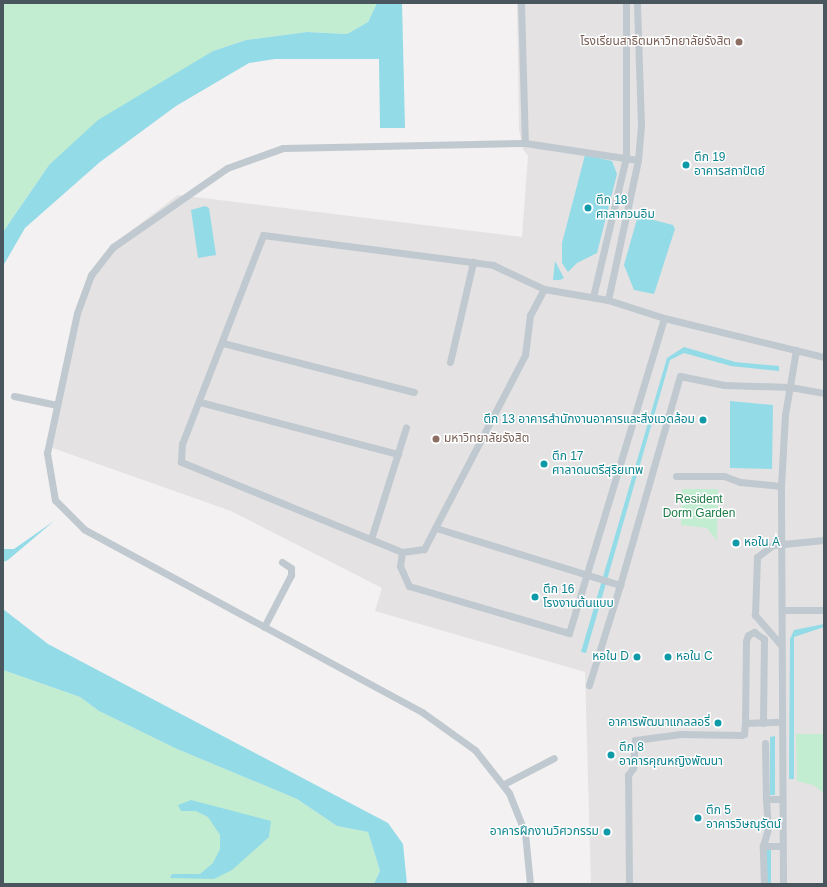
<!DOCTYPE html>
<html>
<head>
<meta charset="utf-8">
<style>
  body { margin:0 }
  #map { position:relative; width:827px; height:887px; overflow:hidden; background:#f3f1f1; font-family:Helvetica,"Noto Sans Thai",sans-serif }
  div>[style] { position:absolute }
  .education>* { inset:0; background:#e4e2e3 }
  .green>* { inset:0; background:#c3edd1 }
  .water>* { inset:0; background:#93dbe7 }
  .street>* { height:7px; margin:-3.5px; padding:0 3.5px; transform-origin:3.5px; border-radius:3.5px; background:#c0c9cf }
  .dots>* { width:11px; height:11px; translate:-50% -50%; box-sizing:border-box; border:2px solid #fff; border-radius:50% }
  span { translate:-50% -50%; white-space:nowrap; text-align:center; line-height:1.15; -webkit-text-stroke:3px #fff; paint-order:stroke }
  .education-label { font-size:12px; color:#785e54 }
  .right { translate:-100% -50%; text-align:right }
  .left { translate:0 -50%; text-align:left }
  .culture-label { font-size:12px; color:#0d838f }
  .park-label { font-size:12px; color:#1d7c47 }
  .frame { position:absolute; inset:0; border:4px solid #4a565e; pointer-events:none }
</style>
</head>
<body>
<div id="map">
  <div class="education">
    <i style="clip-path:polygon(517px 3px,824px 3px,824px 884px,591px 884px,585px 672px,375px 611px,382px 588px,231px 511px,47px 446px,77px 309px,90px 274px,112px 245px,178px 195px,522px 237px,528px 156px,523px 149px,519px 130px)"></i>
  </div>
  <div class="green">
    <i style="clip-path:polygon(3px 3px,377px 3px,368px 22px,347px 34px,307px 32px,246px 40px,213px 51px,49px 165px,3px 232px)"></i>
    <i style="clip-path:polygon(682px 489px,718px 489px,717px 541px,707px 528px,681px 525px)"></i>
    <i style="clip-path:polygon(3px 670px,80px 697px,99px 711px,177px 749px,297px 799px,337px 826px,368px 832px,380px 871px,374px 884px,3px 884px)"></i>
    <i style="clip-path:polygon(796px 734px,824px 734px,824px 793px,813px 785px,797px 781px)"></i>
  </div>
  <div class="water">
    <i style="clip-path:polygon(377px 3px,402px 3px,405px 128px,380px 128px,379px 59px,275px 59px,249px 63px,176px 106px,100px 162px,25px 228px,3px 266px,3px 232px,49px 165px,98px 120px,213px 51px,246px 40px,307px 32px,347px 34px,368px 22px)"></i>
    <i style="clip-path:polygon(585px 155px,612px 161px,617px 174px,597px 253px,577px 263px,568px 272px,562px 263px,562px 243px)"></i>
    <i style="clip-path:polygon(205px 206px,209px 208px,216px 255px,198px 258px,191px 210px)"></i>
    <i style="clip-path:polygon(642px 217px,673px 225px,675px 229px,654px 294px,634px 290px,624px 265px,637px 219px)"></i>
    <i style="clip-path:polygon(555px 261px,564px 278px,560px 280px,553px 280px)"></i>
    <i style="clip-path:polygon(684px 347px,735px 362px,779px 366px,779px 371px,731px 366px,684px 353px,670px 360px,586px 653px,581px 652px,667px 358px)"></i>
    <i style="clip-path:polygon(730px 401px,773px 405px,772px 469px,730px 468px)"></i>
    <i style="clip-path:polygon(54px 521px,8px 560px,3px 562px,3px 549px,14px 549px)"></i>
    <i style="clip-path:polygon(3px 609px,48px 644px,388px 823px,403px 844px,407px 884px,374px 884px,380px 871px,368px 832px,337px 826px,297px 799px,177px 749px,99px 711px,80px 697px,3px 670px)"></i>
    <i style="clip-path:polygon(824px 624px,824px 627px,794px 637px,794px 779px,789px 779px,790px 639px,794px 630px)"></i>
    <i style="clip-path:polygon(775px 736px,775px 795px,770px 795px,770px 737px)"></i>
    <i style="clip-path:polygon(191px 800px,271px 821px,269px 837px,232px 870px,214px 879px,170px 878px,172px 874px,200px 874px,213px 863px,220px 849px,220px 835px,208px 817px,196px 811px,181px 811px,178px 805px)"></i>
    <i style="clip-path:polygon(766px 849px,771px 849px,771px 884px,766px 884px)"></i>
  </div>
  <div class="street">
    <i style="left:521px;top:3px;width:140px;rotate:88.4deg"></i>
    <i style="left:544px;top:289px;width:30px;rotate:118deg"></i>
    <i style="left:530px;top:315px;width:40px;rotate:97.1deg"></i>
    <i style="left:525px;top:355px;width:219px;rotate:117.5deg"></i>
    <i style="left:424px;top:549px;width:22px;rotate:172deg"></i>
    <i style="left:402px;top:552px;width:239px;rotate:-157.8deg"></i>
    <i style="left:181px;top:462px;width:18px;rotate:-87deg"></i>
    <i style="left:182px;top:444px;width:224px;rotate:-68.8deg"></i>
    <i style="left:263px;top:235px;width:232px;rotate:7.4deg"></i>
    <i style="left:493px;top:265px;width:56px;rotate:25.2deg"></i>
    <i style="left:544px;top:289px;width:65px;rotate:9.8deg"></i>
    <i style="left:608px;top:300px;width:59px;rotate:17.8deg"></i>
    <i style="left:664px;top:318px;width:165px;rotate:13.7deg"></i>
    <i style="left:593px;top:297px;width:144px;rotate:-76.7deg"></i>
    <i style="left:626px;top:157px;width:154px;rotate:-90deg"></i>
    <i style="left:608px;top:300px;width:143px;rotate:-77.9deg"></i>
    <i style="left:638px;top:160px;width:35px;rotate:-85deg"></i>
    <i style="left:641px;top:125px;width:122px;rotate:-91.9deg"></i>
    <i style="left:223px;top:343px;width:197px;rotate:14.4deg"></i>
    <i style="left:450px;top:362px;width:103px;rotate:-77deg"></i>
    <i style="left:14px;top:396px;width:44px;rotate:11.8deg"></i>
    <i style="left:200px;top:402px;width:205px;rotate:14.7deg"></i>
    <i style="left:676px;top:476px;width:48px"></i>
    <i style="left:724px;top:476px;width:17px;rotate:21deg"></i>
    <i style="left:740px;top:482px;width:41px;rotate:5.6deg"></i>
    <i style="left:436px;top:528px;width:193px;rotate:17.2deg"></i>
    <i style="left:620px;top:585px;width:105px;rotate:107.2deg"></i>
    <i style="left:371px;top:539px;width:117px;rotate:-72.6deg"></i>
    <i style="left:402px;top:552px;width:14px;rotate:98deg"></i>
    <i style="left:400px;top:566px;width:22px;rotate:66deg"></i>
    <i style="left:409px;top:586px;width:167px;rotate:16.4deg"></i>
    <i style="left:569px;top:633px;width:329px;rotate:-73.2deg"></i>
    <i style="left:620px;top:585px;width:217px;rotate:-74deg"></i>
    <i style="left:680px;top:376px;width:45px;rotate:11.6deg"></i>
    <i style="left:724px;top:385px;width:66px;rotate:1.7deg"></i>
    <i style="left:790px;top:387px;width:35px;rotate:10deg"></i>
    <i style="left:782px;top:610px;width:42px"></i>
    <i style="left:264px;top:627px;width:59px;rotate:-62.6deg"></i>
    <i style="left:291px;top:575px;width:7px;rotate:-90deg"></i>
    <i style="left:291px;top:568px;width:11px;rotate:-146deg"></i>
    <i style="left:781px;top:645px;width:40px;rotate:-131deg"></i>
    <i style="left:755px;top:615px;width:58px;rotate:-88deg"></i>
    <i style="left:757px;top:557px;width:20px;rotate:-37deg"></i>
    <i style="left:773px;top:545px;width:51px;rotate:-5.6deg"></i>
    <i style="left:745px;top:723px;width:82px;rotate:-89.3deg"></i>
    <i style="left:746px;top:641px;width:6px;rotate:-72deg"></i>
    <i style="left:748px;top:635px;width:7px;rotate:-27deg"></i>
    <i style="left:754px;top:632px;width:12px;rotate:35deg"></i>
    <i style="left:764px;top:639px;width:84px;rotate:90.7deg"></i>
    <i style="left:765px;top:743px;width:56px;rotate:89deg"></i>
    <i style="left:766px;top:799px;width:16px"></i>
    <i style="left:504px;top:784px;width:56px;rotate:-27.5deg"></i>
    <i style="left:763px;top:846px;width:19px;rotate:-74deg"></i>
    <i style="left:768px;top:828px;width:29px;rotate:-94deg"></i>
    <i style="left:530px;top:884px;width:51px;rotate:-95.6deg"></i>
    <i style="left:525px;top:833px;width:43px;rotate:-111.8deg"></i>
    <i style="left:509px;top:793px;width:55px;rotate:-128.3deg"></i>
    <i style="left:475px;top:750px;width:65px;rotate:-144.4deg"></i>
    <i style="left:422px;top:712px;width:384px;rotate:-151.6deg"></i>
    <i style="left:84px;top:529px;width:41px;rotate:-135deg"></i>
    <i style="left:55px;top:500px;width:48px;rotate:-99.7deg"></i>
    <i style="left:47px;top:453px;width:143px;rotate:-77.9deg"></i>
    <i style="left:77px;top:313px;width:40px;rotate:-69.8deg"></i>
    <i style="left:91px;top:275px;width:36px;rotate:-52deg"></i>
    <i style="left:113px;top:247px;width:139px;rotate:-34.7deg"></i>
    <i style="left:227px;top:168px;width:59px;rotate:-19.7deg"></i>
    <i style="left:283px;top:148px;width:242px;rotate:-1.2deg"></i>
    <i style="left:525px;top:143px;width:114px;rotate:8.6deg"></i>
    <i style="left:629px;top:884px;width:109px;rotate:-90.5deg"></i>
    <i style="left:628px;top:775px;width:9px;rotate:-54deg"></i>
    <i style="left:633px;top:768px;width:28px;rotate:-86deg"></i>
    <i style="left:635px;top:740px;width:46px;rotate:-7.4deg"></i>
    <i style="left:681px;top:734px;width:60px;rotate:1deg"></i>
    <i style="left:741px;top:735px;width:3px;rotate:-18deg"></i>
    <i style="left:744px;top:734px;width:11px;rotate:-85deg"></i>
    <i style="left:745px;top:723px;width:36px;rotate:-2deg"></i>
    <i style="left:764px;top:884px;width:38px;rotate:-92deg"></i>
    <i style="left:763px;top:846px;width:19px"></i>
    <i style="left:783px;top:884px;width:398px;rotate:-90.3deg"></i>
    <i style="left:781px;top:486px;width:71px;rotate:-86.8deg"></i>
    <i style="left:785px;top:415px;width:66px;rotate:-80.4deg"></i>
  </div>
  <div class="dots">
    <i style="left:739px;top:42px;background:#8d6e63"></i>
    <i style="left:686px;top:165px;background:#0f9aa8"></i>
    <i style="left:588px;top:208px;background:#0f9aa8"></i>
    <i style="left:703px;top:420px;background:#0f9aa8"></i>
    <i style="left:436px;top:439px;background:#8d6e63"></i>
    <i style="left:544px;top:464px;background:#0f9aa8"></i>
    <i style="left:736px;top:543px;background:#0f9aa8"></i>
    <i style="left:535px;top:597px;background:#0f9aa8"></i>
    <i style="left:637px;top:657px;background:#0f9aa8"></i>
    <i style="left:668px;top:657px;background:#0f9aa8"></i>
    <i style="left:718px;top:723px;background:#0f9aa8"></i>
    <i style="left:611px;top:755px;background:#0f9aa8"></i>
    <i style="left:698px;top:818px;background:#0f9aa8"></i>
    <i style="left:607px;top:832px;background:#0f9aa8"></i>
  </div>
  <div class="education-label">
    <span class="right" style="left:731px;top:42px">โรงเรียนสาธิตมหาวิทยาลัยรังสิต</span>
    <span class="left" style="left:444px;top:439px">มหาวิทยาลัยรังสิต</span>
  </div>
  <div class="culture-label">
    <span class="left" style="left:694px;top:165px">ตึก 19<br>อาคารสถาปัตย์</span>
    <span class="left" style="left:596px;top:208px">ตึก 18<br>ศาลากวนอิม</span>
    <span class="right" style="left:695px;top:420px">ตึก 13 อาคารสำนักงานอาคารและสิ่งแวดล้อม</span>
    <span class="left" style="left:552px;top:464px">ตึก 17<br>ศาลาดนตรีสุริยเทพ</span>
    <span class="left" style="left:744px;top:543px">หอใน A</span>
    <span class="left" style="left:543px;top:597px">ตึก 16<br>โรงงานต้นแบบ</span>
    <span class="right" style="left:629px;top:657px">หอใน D</span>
    <span class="left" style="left:676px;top:657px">หอใน C</span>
    <span class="right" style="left:710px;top:723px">อาคารพัฒนาแกลลอรี่</span>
    <span class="left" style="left:619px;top:755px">ตึก 8<br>อาคารคุณหญิงพัฒนา</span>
    <span class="left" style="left:706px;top:818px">ตึก 5<br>อาคารวิษณุรัตน์</span>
    <span class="right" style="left:599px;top:832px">อาคารฝึกงานวิศวกรรม</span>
  </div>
  <div class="park-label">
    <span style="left:699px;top:507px">Resident<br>Dorm Garden</span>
  </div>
  <div class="frame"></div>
</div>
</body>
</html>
